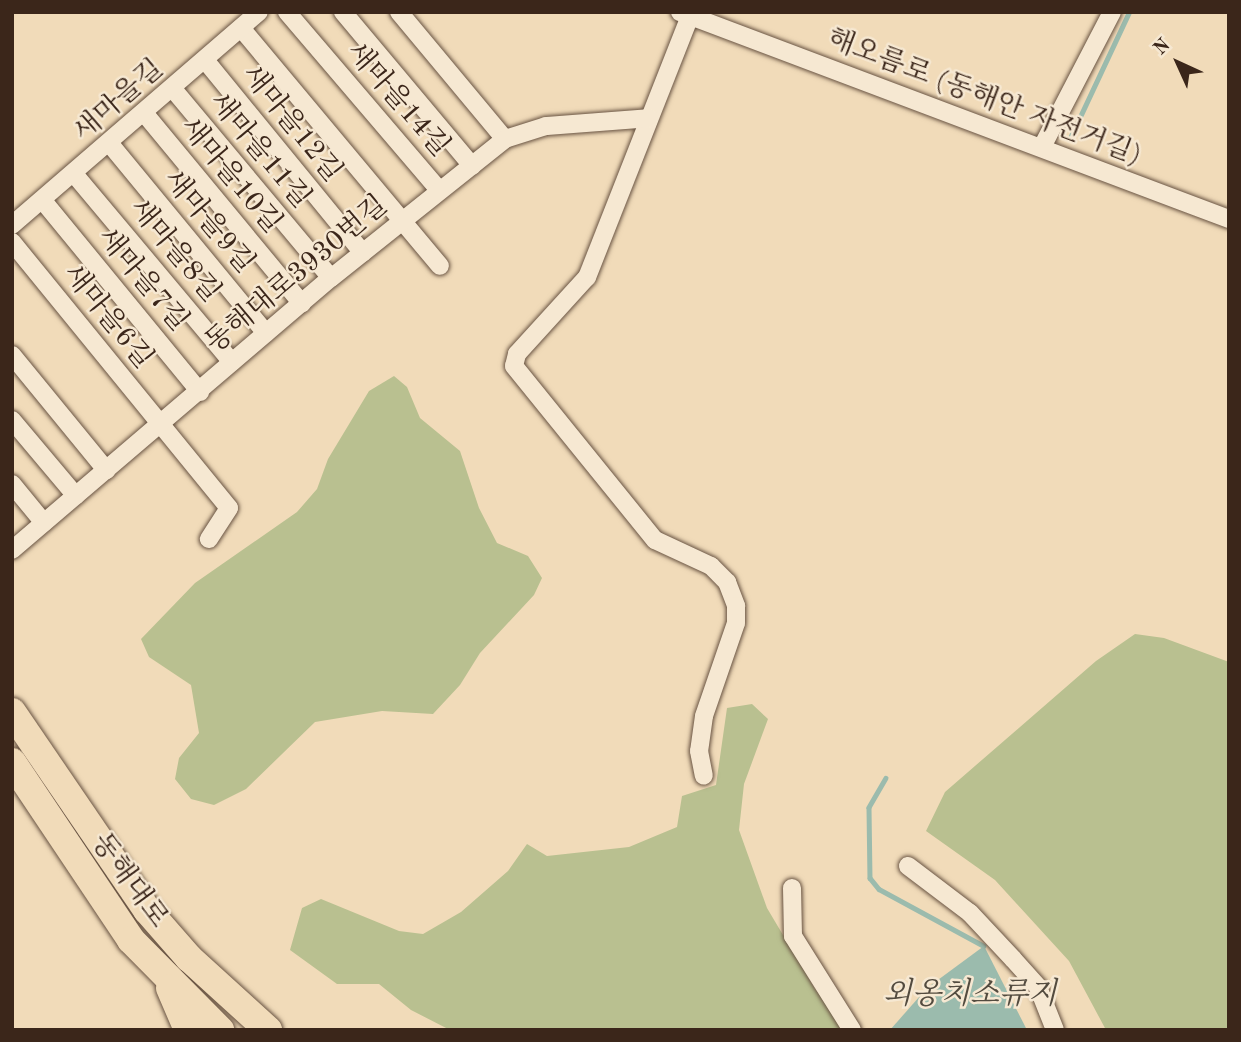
<!DOCTYPE html>
<html>
<head>
<meta charset="utf-8">
<style>
  body { margin:0 }
  #map { position:relative; width:1241px; height:1042px; overflow:hidden; background:#f1dbb9; font-family:"Old Standard TT","Noto Serif KR",serif }
  div>[style] { position:absolute }
  .green>* { inset:0; background:#b9c090 }
  .water>* { inset:0; background:#9bbbad }
  .stream>* { height:4.5px; margin:-2.25px; padding:0 2.25px; transform-origin:2.25px; border-radius:2.25px; background:#9bbbad }
  .roads { filter:drop-shadow(0 0 2px #685342) drop-shadow(0 0 2px #685342) }
  .minor>* { height:18px; margin:-9px; padding:0 9px; transform-origin:9px; border-radius:9px; background:#f6e8d2 }
  .primary>* { height:28px; margin:-14px; padding:0 14px; transform-origin:14px; border-radius:14px; background:#f1dbb9 }
  span { translate:-50% -50%; white-space:nowrap; text-align:center; line-height:1.15; -webkit-text-stroke:5px #f6e8d2; paint-order:stroke }
  .street-label { font-size:28px; color:#3b261a }
  .water-label { font-size:30px; color:#534b3f; font-style:italic }
  .frame { position:absolute; inset:0; border:14px solid #3b261a; pointer-events:none }
  .north { position:absolute; left:1143px; top:28px; width:70px; height:70px; -webkit-text-stroke:5px #f6e8d2; paint-order:stroke; rotate:315deg; font-size:19px; font-weight:700; line-height:28px; text-align:center; color:#3b261a }
  .north::after { content:''; display:block; margin:auto; width:24px; height:32px; background:#3b261a; clip-path:polygon(50% 0,100% 100%,50% 72%,0 100%) }
</style>
</head>
<body>
<div id="map">
  <div class="green">
    <i style="clip-path:polygon(394px 376px,407px 387px,420px 418px,460px 451px,479px 508px,497px 543px,528px 556px,542px 578px,534px 595px,480px 653px,460px 685px,433px 714px,382px 711px,315px 722px,246px 789px,214px 805px,191px 799px,175px 779px,179px 758px,199px 733px,191px 685px,149px 657px,141px 639px,195px 583px,297px 512px,317px 489px,328px 459px,369px 391px)"></i>
    <i style="clip-path:polygon(1135px 634px,1164px 638px,1229px 662px,1229px 1030px,1106px 1030px,1069px 961px,995px 880px,926px 831px,945px 792px,1096px 661px)"></i>
    <i style="clip-path:polygon(752px 704px,768px 719px,744px 784px,739px 830px,767px 908px,815px 989px,848px 1030px,450px 1030px,411px 1010px,379px 984px,337px 984px,290px 950px,302px 908px,321px 899px,399px 931px,423px 934px,461px 912px,508px 871px,527px 844px,547px 856px,629px 847px,677px 827px,682px 796px,716px 785px,727px 708px)"></i>
  </div>
  <div class="water">
    <i style="clip-path:polygon(984px 946px,1027px 1030px,890px 1030px,927px 988px)"></i>
  </div>
  <div class="stream">
    <i style="left:1071px;top:136px;width:137px;rotate:-64.9deg"></i>
    <i style="left:886px;top:778px;width:34px;rotate:120deg"></i>
    <i style="left:869px;top:808px;width:70px;rotate:89.2deg"></i>
    <i style="left:870px;top:878px;width:14px;rotate:51deg"></i>
    <i style="left:879px;top:889px;width:119px;rotate:28.5deg"></i>
  </div>
  <div class="roads">
    <div class="minor">
      <i style="left:287px;top:12px;width:235px;rotate:49.5deg"></i>
      <i style="left:343px;top:12px;width:201px;rotate:50deg"></i>
      <i style="left:399px;top:12px;width:165px;rotate:50.2deg"></i>
      <i style="left:680px;top:12px;width:587px;rotate:20.66deg"></i>
      <i style="left:690px;top:16px;width:281px;rotate:111.5deg"></i>
      <i style="left:587px;top:277px;width:104px;rotate:132.3deg"></i>
      <i style="left:517px;top:354px;width:12px;rotate:104deg"></i>
      <i style="left:514px;top:366px;width:224px;rotate:51deg"></i>
      <i style="left:655px;top:540px;width:62px;rotate:24.9deg"></i>
      <i style="left:711px;top:566px;width:23px;rotate:45deg"></i>
      <i style="left:727px;top:582px;width:26px;rotate:69deg"></i>
      <i style="left:736px;top:606px;width:17px;rotate:90deg"></i>
      <i style="left:736px;top:623px;width:98px;rotate:109deg"></i>
      <i style="left:704px;top:716px;width:35px;rotate:98deg"></i>
      <i style="left:699px;top:751px;width:25px;rotate:79deg"></i>
      <i style="left:241px;top:28px;width:310px;rotate:50.1deg"></i>
      <i style="left:205px;top:60px;width:249px;rotate:50.7deg"></i>
      <i style="left:173px;top:89px;width:246px;rotate:50.1deg"></i>
      <i style="left:145px;top:114px;width:246px;rotate:50.4deg"></i>
      <i style="left:110px;top:144px;width:245px;rotate:50.5deg"></i>
      <i style="left:1042px;top:147px;width:152px;rotate:-62.6deg"></i>
      <i style="left:75px;top:175px;width:244px;rotate:50deg"></i>
      <i style="left:44px;top:202px;width:246px;rotate:50.6deg"></i>
      <i style="left:12px;top:225px;width:326px;rotate:-40.8deg"></i>
      <i style="left:12px;top:242px;width:343px;rotate:50.8deg"></i>
      <i style="left:229px;top:508px;width:37px;rotate:123deg"></i>
      <i style="left:12px;top:355px;width:149px;rotate:50.7deg"></i>
      <i style="left:12px;top:420px;width:99px;rotate:49.9deg"></i>
      <i style="left:12px;top:484px;width:50px;rotate:50.6deg"></i>
      <i style="left:12px;top:550px;width:419px;rotate:-40.5deg"></i>
      <i style="left:331px;top:278px;width:223px;rotate:-38.6deg"></i>
      <i style="left:505px;top:139px;width:43px;rotate:-17.6deg"></i>
      <i style="left:546px;top:126px;width:103px;rotate:-4.4deg"></i>
      <i style="left:908px;top:866px;width:78px;rotate:37.2deg"></i>
      <i style="left:970px;top:913px;width:63px;rotate:46.9deg"></i>
      <i style="left:1013px;top:959px;width:38px;rotate:48deg"></i>
      <i style="left:1038px;top:987px;width:46px;rotate:68.4deg"></i>
      <i style="left:792px;top:888px;width:48px;rotate:88.8deg"></i>
      <i style="left:793px;top:936px;width:111px;rotate:57.9deg"></i>
    </div>
    <div class="primary">
      <i style="left:12px;top:712px;width:240px;rotate:55.7deg"></i>
      <i style="left:147px;top:910px;width:64px;rotate:48.8deg"></i>
      <i style="left:189px;top:958px;width:107px;rotate:42.3deg"></i>
      <i style="left:12px;top:762px;width:214px;rotate:56.2deg"></i>
      <i style="left:131px;top:940px;width:127px;rotate:45.3deg"></i>
      <i style="left:170px;top:988px;width:46px;rotate:66.8deg"></i>
    </div>
  </div>
  <div class="street-label">
    <span style="left:984px;top:98px;rotate:21deg">해오름로 (동해안 자전거길)</span>
    <span style="left:397px;top:100px;rotate:49deg">새마을14길</span>
    <span style="left:119px;top:101px;rotate:-41deg">새마을길</span>
    <span style="left:291px;top:124px;rotate:51deg">새마을12길</span>
    <span style="left:259px;top:151px;rotate:50deg">새마을11길</span>
    <span style="left:230px;top:176px;rotate:50deg">새마을10길</span>
    <span style="left:208px;top:222px;rotate:50deg">새마을9길</span>
    <span style="left:174px;top:251px;rotate:50deg">새마을8길</span>
    <span style="left:297px;top:275px;rotate:-40deg">동해대로3930번길</span>
    <span style="left:142px;top:280px;rotate:50deg">새마을7길</span>
    <span style="left:107px;top:317px;rotate:51deg">새마을6길</span>
    <span style="left:129px;top:881px;rotate:54deg">동해대로</span>
  </div>
  <div class="water-label">
    <span style="left:970px;top:995px">외옹치소류지</span>
  </div>
  <div class="frame"></div>
  <div class="north">N</div>
</div>
</body>
</html>
